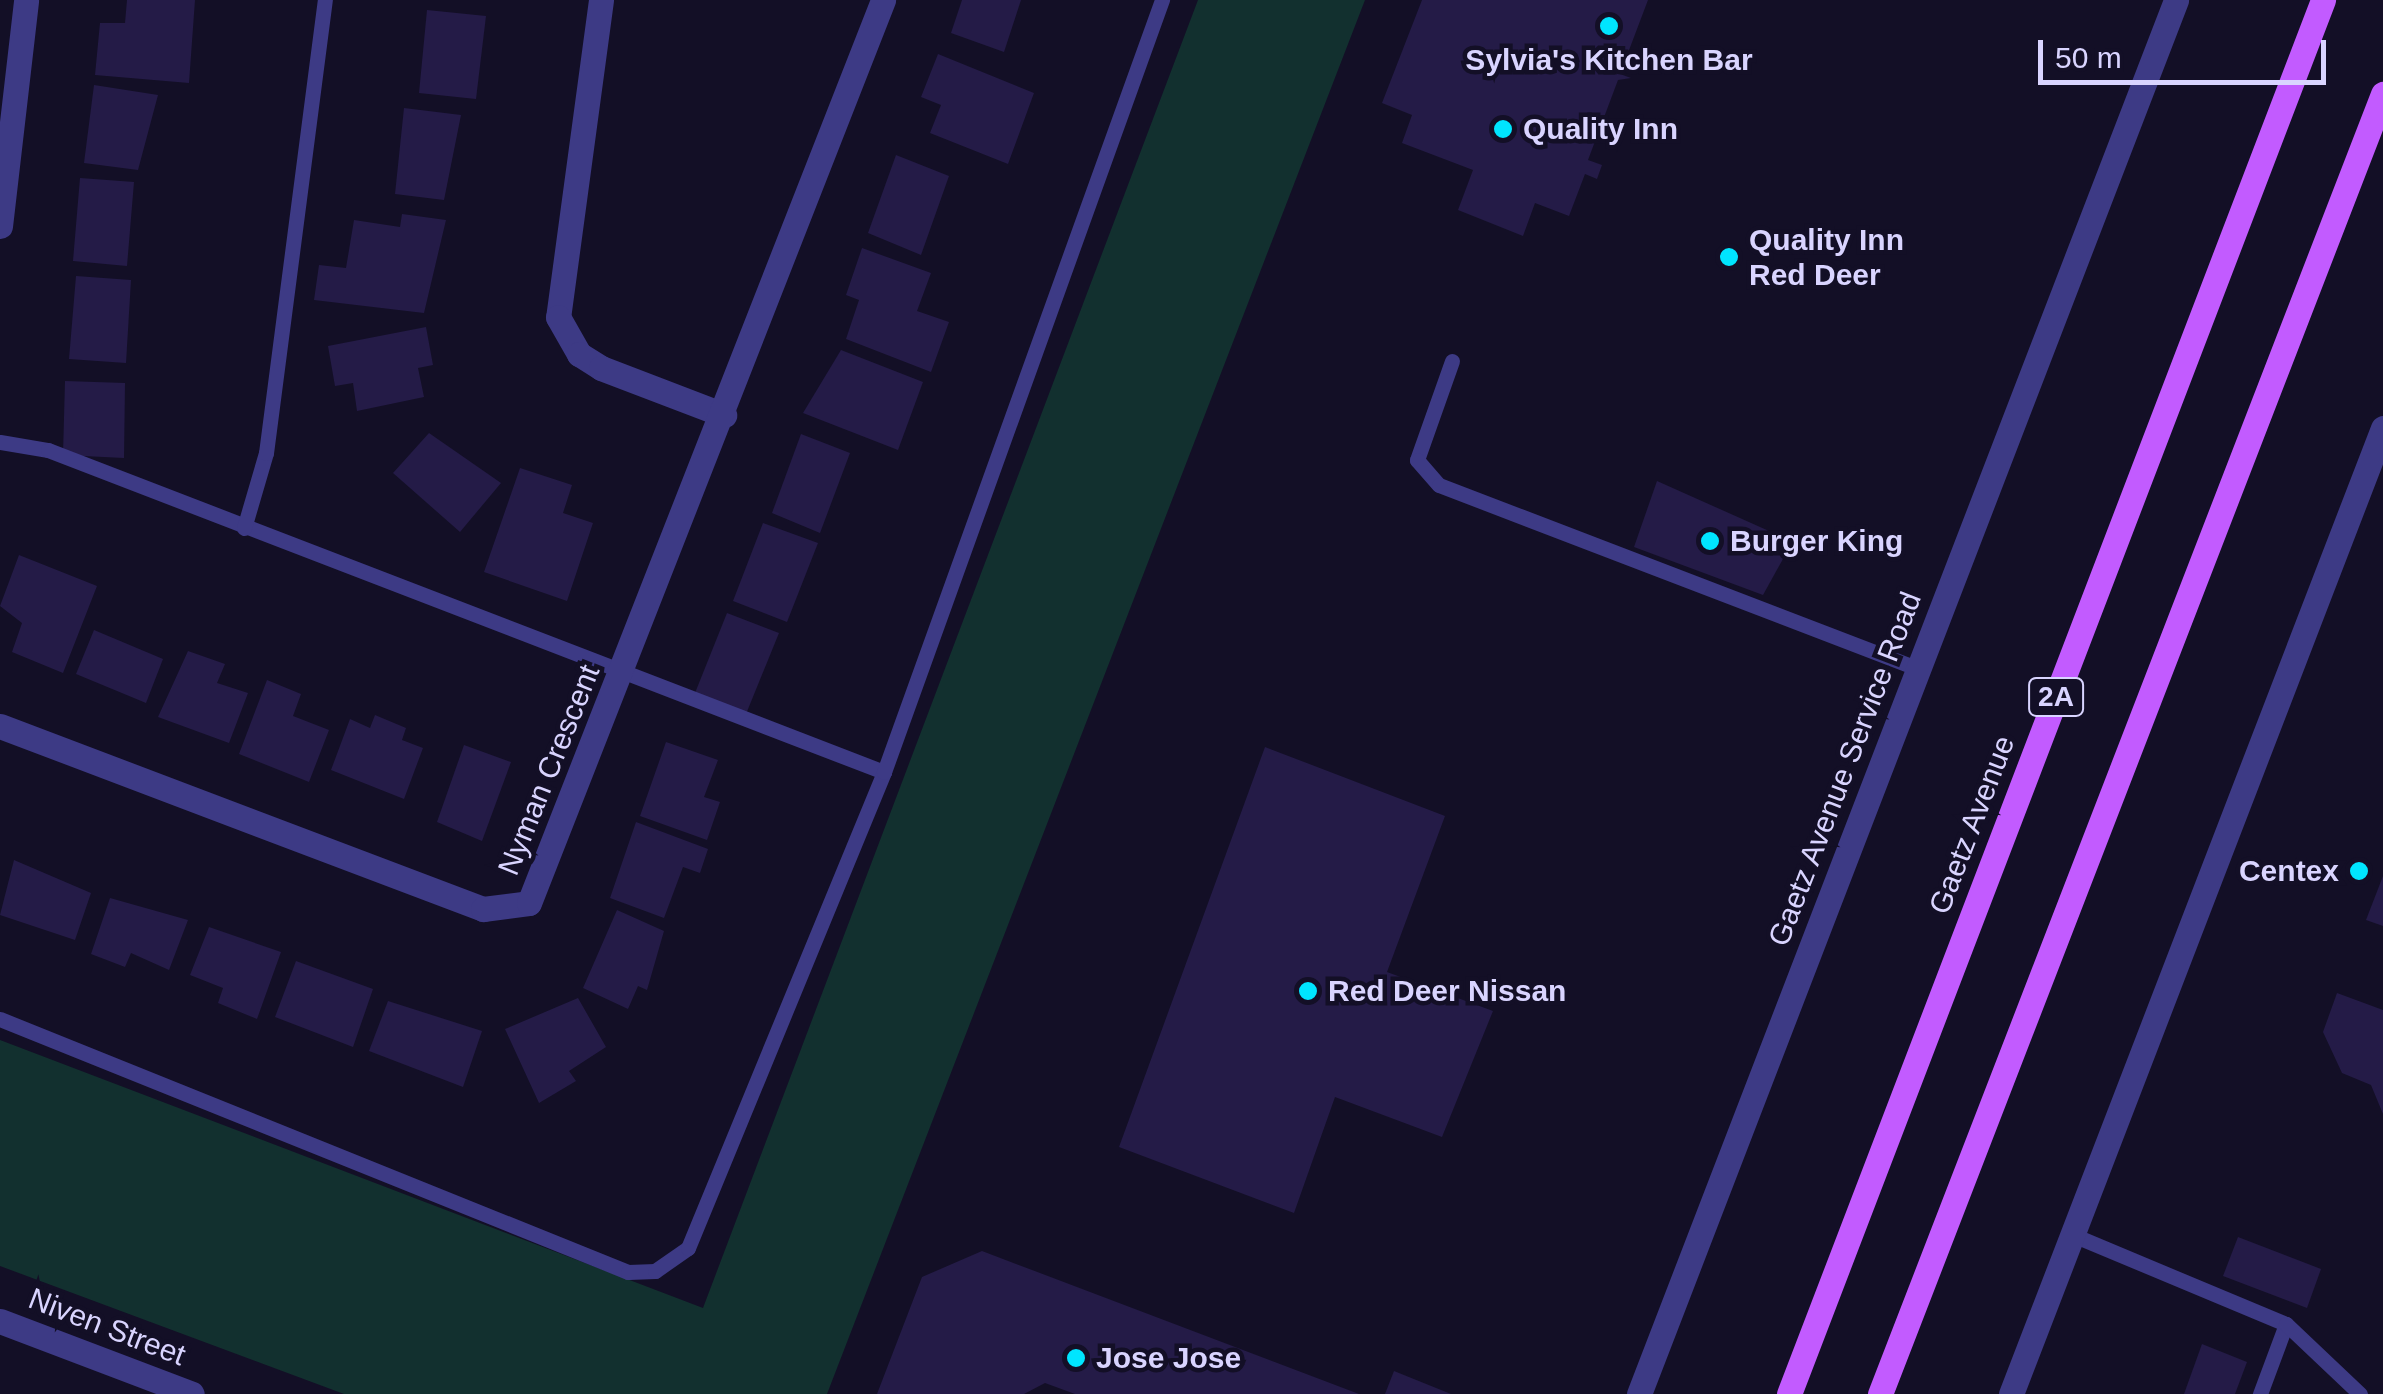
<!DOCTYPE html>
<html>
<head>
<meta charset="utf-8">
<style>
  body { margin:0 }
  #map { position:relative; width:2383px; height:1394px; overflow:hidden; background:#130f26; font-family:Arial,sans-serif }
  div>[style] { position:absolute }
  .green>* { inset:0; background:#12302f }
  .building>* { inset:0; background:#241b47 }
  .service>* { height:15px; margin:-7.5px; padding:0 7.5px; transform-origin:7.5px; border-radius:7.5px; background:#3d3a85 }
  .minor>* { height:25px; margin:-12.5px; padding:0 12.5px; transform-origin:12.5px; border-radius:12.5px; background:#3d3a85 }
  .tertiary>* { height:25px; margin:-12.5px; padding:0 12.5px; transform-origin:12.5px; border-radius:12.5px; background:#3d3a85 }
  .primary>* { height:25px; margin:-12.5px; padding:0 12.5px; transform-origin:12.5px; border-radius:12.5px; background:#c25bff }
  .dots>* { width:28px; height:28px; translate:-50% -50%; box-sizing:border-box; border:5px solid #130f26; border-radius:50% }
  span { translate:-50% -50%; white-space:nowrap; text-align:center; line-height:1.15; -webkit-text-stroke:9px #130f26; paint-order:stroke }
  .shield-label span { padding:2px 8px; background:#130f26; border:2px solid; border-radius:8px; -webkit-text-stroke-width:0 }
  .shield-label { font-size:28px; color:#d9d4ff; font-weight:700 }
  .poi-label { font-size:30px; color:#d9d4ff; font-weight:700 }
  .left { translate:0 -50%; text-align:left }
  .right { translate:-100% -50%; text-align:right }
  .street-label { font-size:30px; color:#d9d4ff }
  .scale { position:absolute; left:2038px; top:40px; width:288px; height:45px; box-sizing:border-box; border:5px solid #d9d4ff; border-top:0; padding-left:12px; font-size:30px; line-height:35px; white-space:nowrap; color:#d9d4ff; -webkit-text-stroke:8px #130f26; paint-order:stroke }
</style>
</head>
<body>
<div id="map">
  <div class="green">
    <i style="clip-path:polygon(1198px 0,1365px 0,827px 1394px,344px 1394px,0 1266px,0 1040px,703px 1308px)"></i>
  </div>
  <div class="building">
    <i style="clip-path:polygon(127px 0,195px 0,189px 83px,95px 75px,100px 23px,125px 23px)"></i>
    <i style="clip-path:polygon(962px 0,1021px 0,1004px 52px,951px 33px)"></i>
    <i style="clip-path:polygon(1422px 0,1648px 0,1620px 74px,1631px 78px,1618px 80px,1588px 160px,1602px 165px,1597px 179px,1585px 174px,1569px 216px,1535px 203px,1523px 236px,1458px 210px,1473px 170px,1402px 143px,1412px 115px,1382px 103px)"></i>
    <i style="clip-path:polygon(427px 10px,486px 16px,476px 99px,419px 93px)"></i>
    <i style="clip-path:polygon(938px 54px,1034px 93px,1008px 164px,930px 133px,941px 105px,921px 97px)"></i>
    <i style="clip-path:polygon(94px 85px,158px 95px,138px 170px,84px 163px)"></i>
    <i style="clip-path:polygon(404px 108px,461px 115px,444px 200px,395px 194px)"></i>
    <i style="clip-path:polygon(896px 155px,949px 176px,921px 255px,868px 233px)"></i>
    <i style="clip-path:polygon(80px 178px,134px 182px,127px 266px,73px 261px)"></i>
    <i style="clip-path:polygon(402px 214px,446px 220px,424px 313px,314px 300px,319px 265px,346px 268px,354px 220px,400px 227px)"></i>
    <i style="clip-path:polygon(862px 248px,931px 273px,917px 311px,949px 322px,931px 372px,846px 339px,859px 300px,846px 295px)"></i>
    <i style="clip-path:polygon(76px 276px,131px 280px,126px 363px,69px 359px)"></i>
    <i style="clip-path:polygon(426px 327px,433px 365px,418px 368px,424px 397px,357px 411px,353px 383px,335px 386px,328px 346px)"></i>
    <i style="clip-path:polygon(841px 350px,923px 382px,898px 450px,803px 413px)"></i>
    <i style="clip-path:polygon(65px 381px,125px 383px,124px 458px,63px 455px)"></i>
    <i style="clip-path:polygon(429px 433px,501px 483px,460px 532px,393px 473px)"></i>
    <i style="clip-path:polygon(801px 434px,850px 453px,820px 533px,772px 513px)"></i>
    <i style="clip-path:polygon(520px 468px,572px 485px,563px 513px,593px 523px,567px 601px,484px 572px)"></i>
    <i style="clip-path:polygon(1657px 481px,1778px 535px,1789px 548px,1763px 595px,1634px 547px)"></i>
    <i style="clip-path:polygon(763px 523px,818px 543px,787px 622px,733px 601px)"></i>
    <i style="clip-path:polygon(19px 555px,97px 586px,63px 673px,12px 652px,22px 623px,0 606px)"></i>
    <i style="clip-path:polygon(727px 613px,779px 633px,746px 714px,695px 693px)"></i>
    <i style="clip-path:polygon(94px 630px,163px 659px,146px 703px,76px 674px)"></i>
    <i style="clip-path:polygon(188px 651px,225px 664px,217px 683px,248px 693px,229px 743px,158px 717px)"></i>
    <i style="clip-path:polygon(267px 680px,301px 694px,293px 716px,329px 730px,309px 782px,239px 754px)"></i>
    <i style="clip-path:polygon(375px 715px,406px 728px,402px 740px,423px 748px,404px 799px,331px 770px,350px 719px,370px 728px)"></i>
    <i style="clip-path:polygon(666px 742px,718px 760px,704px 797px,720px 802px,707px 840px,640px 816px)"></i>
    <i style="clip-path:polygon(464px 745px,511px 762px,482px 841px,437px 822px)"></i>
    <i style="clip-path:polygon(1265px 747px,1445px 816px,1387px 972px,1493px 1011px,1442px 1137px,1335px 1097px,1294px 1213px,1119px 1147px)"></i>
    <i style="clip-path:polygon(636px 822px,708px 849px,700px 873px,683px 867px,664px 918px,610px 898px)"></i>
    <i style="clip-path:polygon(14px 860px,91px 893px,75px 940px,0 915px)"></i>
    <i style="clip-path:polygon(2383px 876px,2383px 926px,2366px 920px)"></i>
    <i style="clip-path:polygon(110px 898px,188px 920px,169px 970px,131px 953px,125px 967px,91px 954px)"></i>
    <i style="clip-path:polygon(617px 910px,664px 931px,647px 990px,638px 986px,628px 1009px,583px 988px)"></i>
    <i style="clip-path:polygon(209px 927px,281px 952px,257px 1019px,218px 1003px,223px 988px,190px 975px)"></i>
    <i style="clip-path:polygon(296px 961px,373px 989px,353px 1047px,275px 1017px)"></i>
    <i style="clip-path:polygon(2337px 993px,2383px 1010px,2383px 1114px,2371px 1085px,2342px 1073px,2323px 1032px)"></i>
    <i style="clip-path:polygon(578px 998px,606px 1047px,569px 1071px,576px 1081px,539px 1103px,505px 1029px)"></i>
    <i style="clip-path:polygon(388px 1001px,482px 1031px,463px 1087px,369px 1051px)"></i>
    <i style="clip-path:polygon(2238px 1237px,2321px 1269px,2307px 1308px,2223px 1276px)"></i>
    <i style="clip-path:polygon(982px 1251px,1359px 1394px,1075px 1394px,1045px 1383px,1024px 1394px,877px 1394px,922px 1277px)"></i>
    <i style="clip-path:polygon(2202px 1344px,2247px 1362px,2235px 1394px,2184px 1394px)"></i>
    <i style="clip-path:polygon(1394px 1371px,1451px 1394px,1385px 1394px)"></i>
  </div>
  <div class="service">
    <i style="left:1452px;top:361px;width:105px;rotate:109.5deg"></i>
    <i style="left:1417px;top:460px;width:33px;rotate:49deg"></i>
    <i style="left:1439px;top:485px;width:514px;rotate:20.97deg"></i>
    <i style="left:0;top:442px;width:49px;rotate:9.5deg"></i>
    <i style="left:48px;top:450px;width:896px;rotate:21.07deg"></i>
    <i style="left:244px;top:528px;width:78px;rotate:-73.7deg"></i>
    <i style="left:266px;top:453px;width:457px;rotate:-82.6deg"></i>
    <i style="left:0;top:1019px;width:677px;rotate:21.94deg"></i>
    <i style="left:628px;top:1272px;width:27px;rotate:-2deg"></i>
    <i style="left:655px;top:1271px;width:40px;rotate:-34.9deg"></i>
    <i style="left:688px;top:1248px;width:515px;rotate:-67.62deg"></i>
    <i style="left:884px;top:772px;width:821px;rotate:-70.2deg"></i>
    <i style="left:2073px;top:1235px;width:231px;rotate:22.7deg"></i>
    <i style="left:2286px;top:1324px;width:75px;rotate:110.4deg"></i>
    <i style="left:2286px;top:1324px;width:102px;rotate:43.4deg"></i>
  </div>
  <div class="minor">
    <i style="left:601px;top:0;width:320px;rotate:97.7deg"></i>
    <i style="left:558px;top:317px;width:43px;rotate:60.4deg"></i>
    <i style="left:579px;top:354px;width:26px;rotate:32deg"></i>
    <i style="left:601px;top:368px;width:132px;rotate:20.9deg"></i>
    <i style="left:0;top:226px;width:227px;rotate:-83.4deg"></i>
    <i style="left:0;top:726px;width:517px;rotate:20.75deg"></i>
    <i style="left:483px;top:909px;width:46px;rotate:-7.4deg"></i>
    <i style="left:529px;top:903px;width:970px;rotate:-68.59deg"></i>
    <i style="left:1639px;top:1394px;width:1494px;rotate:-68.93deg"></i>
    <i style="left:2011px;top:1394px;width:1035px;rotate:-68.94deg"></i>
  </div>
  <div class="tertiary">
    <i style="left:0;top:1321px;width:205px;rotate:20.8deg"></i>
  </div>
  <div class="primary">
    <i style="left:1789px;top:1394px;width:1493px;rotate:-69.04deg"></i>
    <i style="left:1880px;top:1394px;width:1394px;rotate:-68.85deg"></i>
  </div>
  <div class="dots">
    <i style="left:1609px;top:26px;background:#00e5ff"></i>
    <i style="left:1503px;top:129px;background:#00e5ff"></i>
    <i style="left:1729px;top:257px;background:#00e5ff"></i>
    <i style="left:1710px;top:541px;background:#00e5ff"></i>
    <i style="left:2359px;top:871px;background:#00e5ff"></i>
    <i style="left:1308px;top:991px;background:#00e5ff"></i>
    <i style="left:1076px;top:1358px;background:#00e5ff"></i>
  </div>
  <div class="shield-label">
    <span style="left:2056px;top:697px">2A</span>
  </div>
  <div class="poi-label">
    <span style="left:1609px;top:60px">Sylvia's Kitchen Bar</span>
    <span class="left" style="left:1523px;top:129px">Quality Inn</span>
    <span class="left" style="left:1749px;top:257px">Quality Inn<br>Red Deer</span>
    <span class="left" style="left:1730px;top:541px">Burger King</span>
    <span class="right" style="left:2339px;top:871px">Centex</span>
    <span class="left" style="left:1328px;top:991px">Red Deer Nissan</span>
    <span class="left" style="left:1096px;top:1358px">Jose Jose</span>
  </div>
  <div class="street-label">
    <span style="left:1845px;top:769px;rotate:-69deg">Gaetz Avenue Service Road</span>
    <span style="left:549px;top:770px;rotate:-68deg">Nyman Crescent</span>
    <span style="left:1972px;top:825px;rotate:-69deg">Gaetz Avenue</span>
    <span style="left:107px;top:1327px;rotate:21deg">Niven Street</span>
  </div>
  <div class="scale">50 m</div>
</div>
</body>
</html>
